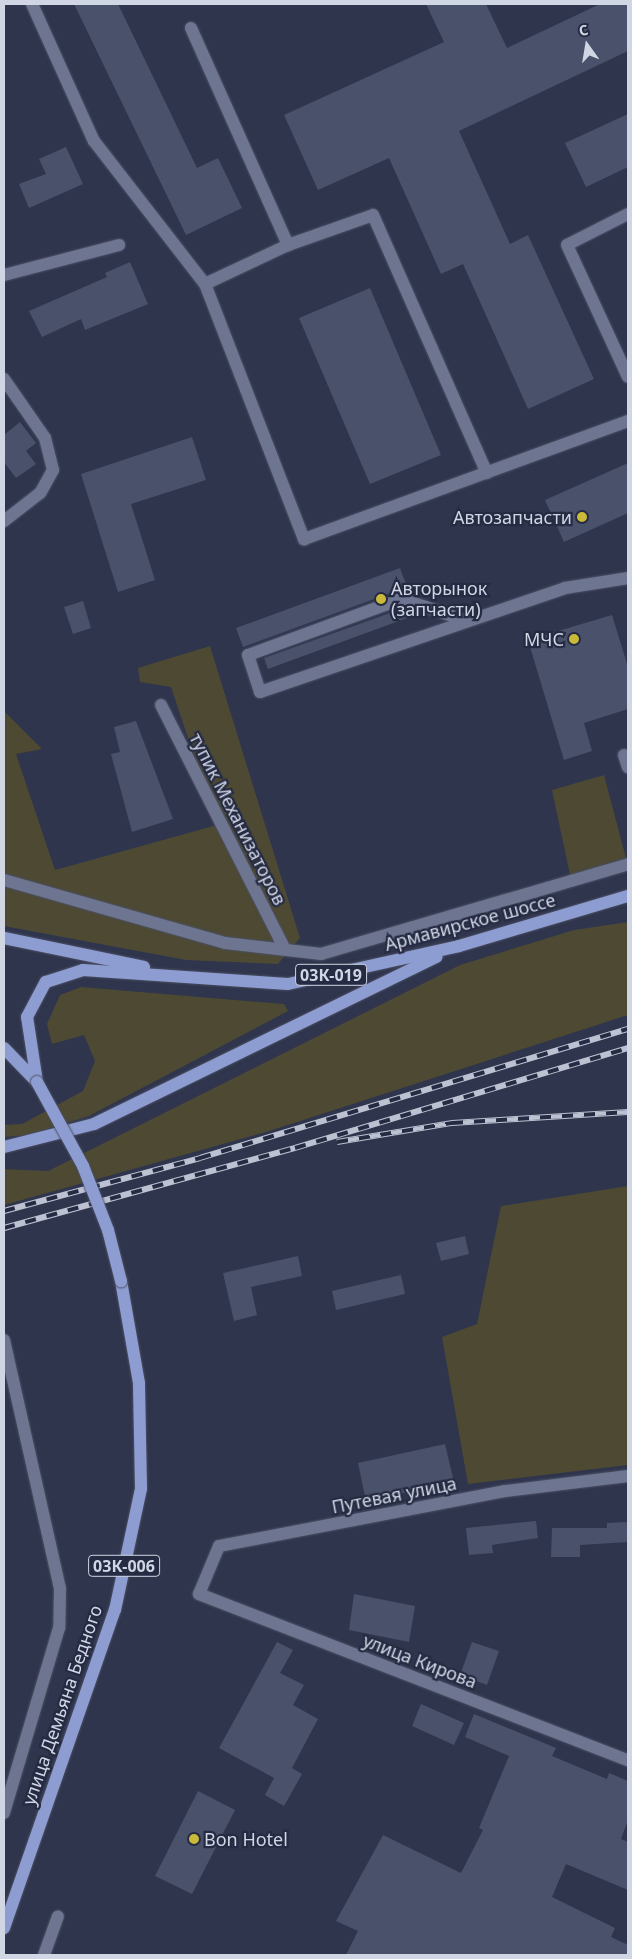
<!DOCTYPE html>
<html>
<head>
<meta charset="utf-8">
<style>
  body { margin:0 }
  #map { position:relative; width:632px; height:1959px; overflow:hidden; background:#2f354d; font-family:"Noto Sans",sans-serif }
  div>[style] { position:absolute }
  .green>* { inset:0; background:#4d4932 }
  .building>* { inset:0; background:#4a516b }
  .roads { filter:drop-shadow(0 0 1px #4b5064) drop-shadow(0 0 1px #4b5064) }
  .minor>* { height:12px; margin:-6px; padding:0 6px; transform-origin:6px; border-radius:6px; background:#6d7591 }
  .major>* { height:12px; margin:-6px; padding:0 6px; transform-origin:6px; border-radius:6px; background:#8e9dd1 }
  .rail>* { height:5.5px; margin-top:-2.75px; transform-origin:0; background:repeating-linear-gradient(90deg,#252b42 0 11px,#bdc2d2 0 22px); box-sizing:border-box; border-block:1px solid #bdc2d2 }
  .bridges { filter:drop-shadow(0 0 1px #4b5064) drop-shadow(0 0 1px #4b5064) }
  .major-bridge>* { height:12px; margin:-6px; padding:0 6px; transform-origin:6px; border-radius:6px; background:#8e9dd1 }
  .dots>* { width:14px; height:14px; translate:-50% -50%; box-sizing:border-box; border:2px solid #252b42; border-radius:50% }
  span { translate:-50% -50%; white-space:nowrap; text-align:center; line-height:1.15; -webkit-text-stroke:4.5px #252b42; paint-order:stroke }
  .shield-label span { padding:1px 4px; background:#252b42; border:1px solid; border-radius:4px; -webkit-text-stroke-width:0 }
  .shield-label { font-size:16px; color:#d1d6e5; font-weight:700 }
  .poi-label { font-size:18px; color:#d1d6e5 }
  .right { translate:-100% -50%; text-align:right }
  .left { translate:0 -50%; text-align:left }
  .street-label { font-size:18px; color:#d1d6e5 }
  .frame { position:absolute; inset:0; border:5px solid #d1d6e5; pointer-events:none }
  .north { position:absolute; left:562px; top:20px; width:50px; height:50px; -webkit-text-stroke:4px #252b42; paint-order:stroke; rotate:347deg; font-size:14px; font-weight:700; line-height:20px; text-align:center; color:#d1d6e5 }
  .north::after { content:''; display:block; margin:auto; width:18px; height:22px; background:#d1d6e5; clip-path:polygon(50% 0,100% 100%,50% 72%,0 100%) }
</style>
</head>
<body>
<div id="map">
  <div class="green">
    <i style="clip-path:polygon(210px 646px,300px 938px,278px 964px,186px 960px,4px 926px,4px 711px,42px 749px,16px 754px,55px 870px,217px 825px,171px 687px,140px 682px,138px 668px)"></i>
    <i style="clip-path:polygon(604px 775px,626px 858px,570px 875px,552px 790px)"></i>
    <i style="clip-path:polygon(628px 922px,628px 1015px,266px 1132px,4px 1205px,4px 1169px,48px 1171px,460px 965px,574px 930px)"></i>
    <i style="clip-path:polygon(81px 987px,284px 1004px,288px 1011px,89px 1116px,27px 1135px,4px 1137px,4px 1125px,22px 1124px,83px 1091px,95px 1061px,84px 1035px,52px 1044px,47px 1024px,60px 995px)"></i>
    <i style="clip-path:polygon(628px 1186px,628px 1465px,468px 1484px,442px 1337px,477px 1324px,501px 1206px)"></i>
  </div>
  <div class="building">
    <i style="clip-path:polygon(74px 4px,118px 4px,197px 168px,218px 158px,242px 208px,186px 235px)"></i>
    <i style="clip-path:polygon(426px 4px,486px 4px,507px 48px,600px 4px,628px 4px,628px 51px,459px 131px,510px 244px,528px 235px,594px 379px,528px 409px,463px 264px,441px 274px,389px 158px,318px 190px,284px 115px,444px 42px)"></i>
    <i style="clip-path:polygon(628px 114px,628px 167px,586px 187px,565px 143px)"></i>
    <i style="clip-path:polygon(66px 147px,83px 184px,29px 208px,19px 184px,46px 174px,39px 159px)"></i>
    <i style="clip-path:polygon(130px 262px,148px 304px,85px 330px,81px 319px,42px 337px,29px 311px,107px 277px,105px 273px)"></i>
    <i style="clip-path:polygon(370px 288px,441px 455px,370px 484px,299px 318px)"></i>
    <i style="clip-path:polygon(20px 422px,36px 443px,26px 451px,36px 464px,16px 478px,4px 462px,4px 435px)"></i>
    <i style="clip-path:polygon(192px 437px,206px 480px,131px 504px,155px 580px,118px 592px,81px 474px)"></i>
    <i style="clip-path:polygon(628px 463px,628px 513px,564px 542px,545px 500px)"></i>
    <i style="clip-path:polygon(400px 568px,407px 587px,243px 647px,236px 628px)"></i>
    <i style="clip-path:polygon(83px 601px,91px 628px,73px 634px,64px 607px)"></i>
    <i style="clip-path:polygon(404px 608px,407px 618px,268px 669px,264px 658px)"></i>
    <i style="clip-path:polygon(612px 615px,628px 667px,628px 709px,584px 723px,592px 751px,564px 760px,528px 640px)"></i>
    <i style="clip-path:polygon(136px 721px,173px 819px,132px 832px,111px 754px,120px 752px,114px 727px)"></i>
    <i style="clip-path:polygon(465px 1236px,469px 1254px,441px 1261px,436px 1243px)"></i>
    <i style="clip-path:polygon(298px 1256px,302px 1276px,251px 1287px,257px 1315px,234px 1321px,223px 1273px)"></i>
    <i style="clip-path:polygon(401px 1275px,405px 1294px,336px 1310px,332px 1291px)"></i>
    <i style="clip-path:polygon(445px 1444px,454px 1482px,366px 1501px,358px 1463px)"></i>
    <i style="clip-path:polygon(536px 1521px,538px 1538px,492px 1545px,493px 1553px,469px 1555px,466px 1528px)"></i>
    <i style="clip-path:polygon(628px 1522px,628px 1542px,580px 1545px,580px 1557px,551px 1557px,552px 1528px,607px 1528px,607px 1523px)"></i>
    <i style="clip-path:polygon(354px 1594px,415px 1606px,409px 1642px,349px 1630px)"></i>
    <i style="clip-path:polygon(277px 1642px,293px 1650px,280px 1673px,304px 1685px,293px 1705px,318px 1719px,292px 1768px,302px 1774px,284px 1806px,265px 1795px,274px 1778px,219px 1748px)"></i>
    <i style="clip-path:polygon(472px 1642px,499px 1651px,487px 1685px,460px 1675px)"></i>
    <i style="clip-path:polygon(421px 1704px,464px 1723px,454px 1745px,412px 1726px)"></i>
    <i style="clip-path:polygon(474px 1714px,556px 1748px,552px 1756px,607px 1779px,609px 1773px,628px 1781px,628px 1820px,621px 1839px,628px 1842px,628px 1890px,566px 1864px,552px 1897px,615px 1928px,611px 1937px,628px 1945px,628px 1955px,346px 1955px,358px 1931px,336px 1921px,383px 1835px,461px 1873px,483px 1830px,479px 1828px,509px 1756px,465px 1737px)"></i>
    <i style="clip-path:polygon(198px 1791px,235px 1810px,192px 1894px,155px 1876px)"></i>
  </div>
  <div class="roads">
    <div class="minor">
      <i style="left:32px;top:4px;width:150px;rotate:65.7deg"></i>
      <i style="left:94px;top:141px;width:181px;rotate:52.2deg"></i>
      <i style="left:205px;top:284px;width:274px;rotate:68.8deg"></i>
      <i style="left:304px;top:539px;width:345px;rotate:-20deg"></i>
      <i style="left:191px;top:28px;width:238px;rotate:65.9deg"></i>
      <i style="left:628px;top:214px;width:68px;rotate:153.1deg"></i>
      <i style="left:567px;top:245px;width:145px;rotate:65.2deg"></i>
      <i style="left:4px;top:275px;width:119px;rotate:-14.6deg"></i>
      <i style="left:205px;top:284px;width:92px;rotate:-25.2deg"></i>
      <i style="left:288px;top:245px;width:90px;rotate:-19.4deg"></i>
      <i style="left:373px;top:215px;width:282px;rotate:66.2deg"></i>
      <i style="left:4px;top:379px;width:72px;rotate:55.2deg"></i>
      <i style="left:45px;top:438px;width:33px;rotate:76deg"></i>
      <i style="left:53px;top:470px;width:26px;rotate:119deg"></i>
      <i style="left:40px;top:493px;width:46px;rotate:142.1deg"></i>
      <i style="left:465px;top:620px;width:67px;rotate:-161.8deg"></i>
      <i style="left:401px;top:599px;width:163px;rotate:159.9deg"></i>
      <i style="left:248px;top:655px;width:39px;rotate:72deg"></i>
      <i style="left:260px;top:692px;width:322px;rotate:-18.8deg"></i>
      <i style="left:565px;top:588px;width:64px;rotate:-9deg"></i>
      <i style="left:161px;top:705px;width:274px;rotate:63.1deg"></i>
      <i style="left:624px;top:755px;width:13px;rotate:72deg"></i>
      <i style="left:4px;top:880px;width:230px;rotate:15.9deg"></i>
      <i style="left:225px;top:943px;width:97px;rotate:6.5deg"></i>
      <i style="left:321px;top:954px;width:320px;rotate:-16.3deg"></i>
      <i style="left:4px;top:1340px;width:255px;rotate:77.3deg"></i>
      <i style="left:60px;top:1589px;width:39px;rotate:91deg"></i>
      <i style="left:59px;top:1628px;width:193px;rotate:106.6deg"></i>
      <i style="left:628px;top:1476px;width:124px;rotate:173deg"></i>
      <i style="left:505px;top:1491px;width:291px;rotate:169.1deg"></i>
      <i style="left:219px;top:1546px;width:52px;rotate:112.6deg"></i>
      <i style="left:199px;top:1594px;width:460px;rotate:21.2deg"></i>
      <i style="left:44px;top:1955px;width:41px;rotate:-70.3deg"></i>
    </div>
    <div class="major">
      <i style="left:4px;top:938px;width:143px;rotate:11.7deg"></i>
      <i style="left:4px;top:1048px;width:47px;rotate:45.9deg"></i>
      <i style="left:37px;top:1082px;width:66px;rotate:-98.7deg"></i>
      <i style="left:27px;top:1017px;width:40px;rotate:-62deg"></i>
      <i style="left:46px;top:982px;width:39px;rotate:-18deg"></i>
      <i style="left:83px;top:970px;width:205px;rotate:3.9deg"></i>
      <i style="left:288px;top:984px;width:175px;rotate:-12.5deg"></i>
      <i style="left:459px;top:946px;width:176px;rotate:-16.5deg"></i>
      <i style="left:4px;top:1147px;width:93px;rotate:-14.3deg"></i>
      <i style="left:94px;top:1124px;width:381px;rotate:-26deg"></i>
      <i style="left:4px;top:1928px;width:337px;rotate:-70.8deg"></i>
      <i style="left:115px;top:1610px;width:124px;rotate:-77.9deg"></i>
      <i style="left:141px;top:1489px;width:106px;rotate:-91.1deg"></i>
      <i style="left:139px;top:1383px;width:104px;rotate:-100deg"></i>
    </div>
  </div>
  <div class="rail">
    <i style="left:337px;top:1142px;width:117px;rotate:-9.4deg"></i>
    <i style="left:452px;top:1123px;width:176px;rotate:-3.6deg"></i>
    <i style="left:4px;top:1211px;width:203px;rotate:-15.1deg"></i>
    <i style="left:200px;top:1158px;width:447px;rotate:-16.8deg"></i>
    <i style="left:4px;top:1228px;width:302px;rotate:-15.4deg"></i>
    <i style="left:295px;top:1148px;width:348px;rotate:-16.7deg"></i>
  </div>
  <div class="bridges">
    <div class="major-bridge">
      <i style="left:37px;top:1082px;width:96px;rotate:61.3deg"></i>
      <i style="left:83px;top:1166px;width:69px;rotate:68.7deg"></i>
      <i style="left:108px;top:1230px;width:53px;rotate:75.7deg"></i>
    </div>
  </div>
  <div class="dots">
    <i style="left:582px;top:517px;background:#cbba39"></i>
    <i style="left:381px;top:599px;background:#cbba39"></i>
    <i style="left:574px;top:639px;background:#cbba39"></i>
    <i style="left:194px;top:1839px;background:#cbba39"></i>
  </div>
  <div class="shield-label">
    <span style="left:331px;top:975px">03К-019</span>
    <span style="left:124px;top:1566px">03К-006</span>
  </div>
  <div class="poi-label">
    <span class="right" style="left:572px;top:517px">Автозапчасти</span>
    <span class="left" style="left:391px;top:599px">Авторынок<br>(запчасти)</span>
    <span class="right" style="left:564px;top:639px">МЧС</span>
    <span class="left" style="left:204px;top:1839px">Bon Hotel</span>
  </div>
  <div class="street-label">
    <span style="left:238px;top:819px;rotate:63deg">тупик Механизаторов</span>
    <span style="left:470px;top:922px;rotate:-15deg">Армавирское шоссе</span>
    <span style="left:394px;top:1495px;rotate:-11deg">Путевая улица</span>
    <span style="left:420px;top:1661px;rotate:21deg">улица Кирова</span>
    <span style="left:62px;top:1705px;rotate:-71deg">улица Демьяна Бедного</span>
  </div>
  <div class="frame"></div>
  <div class="north">С</div>
</div>
</body>
</html>
